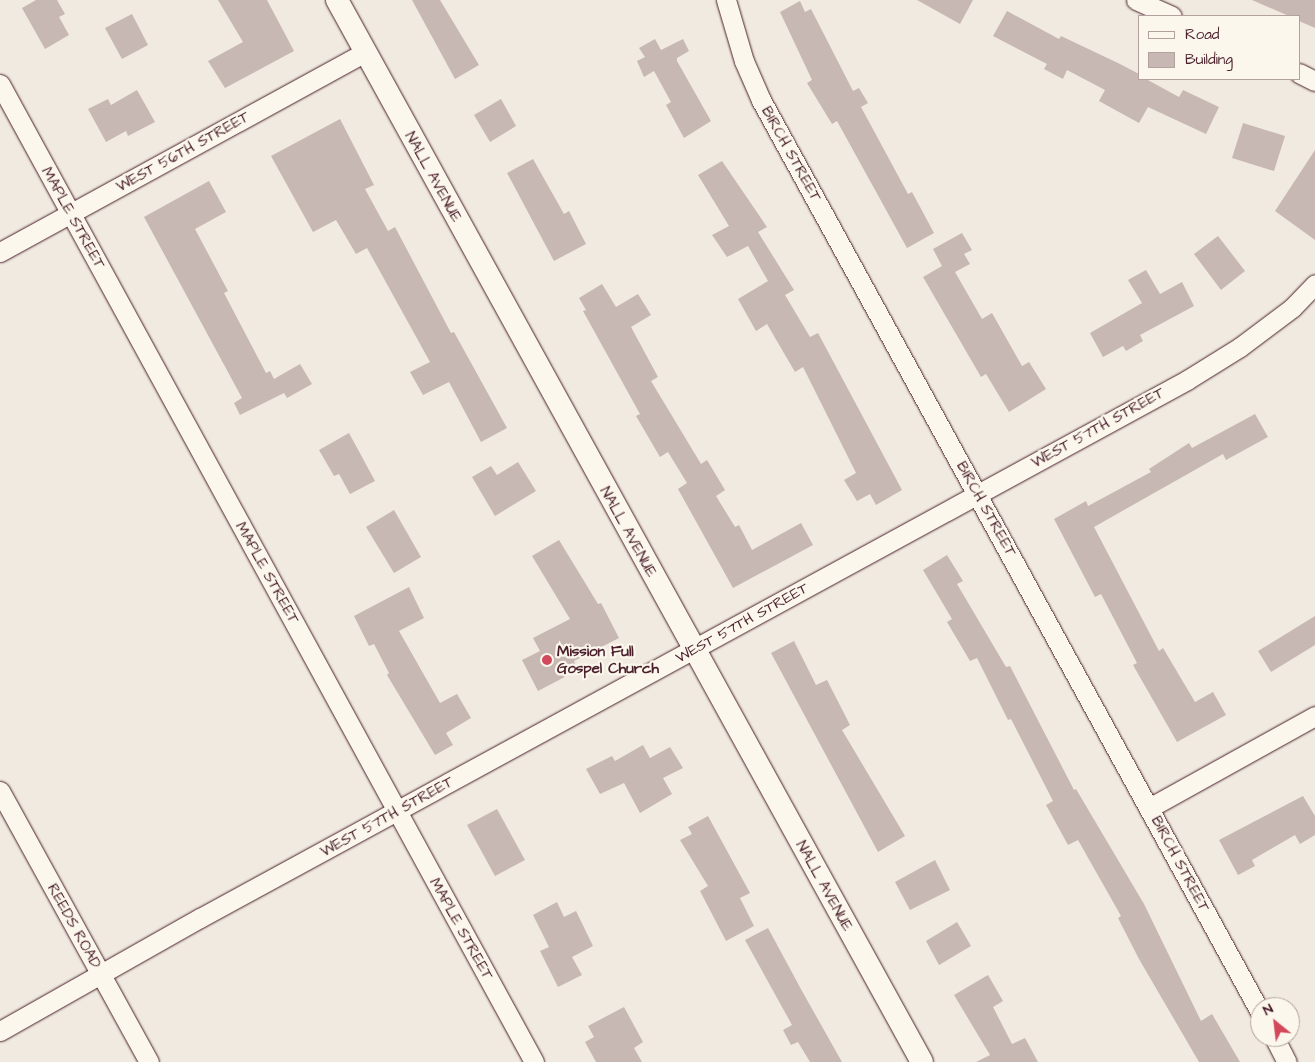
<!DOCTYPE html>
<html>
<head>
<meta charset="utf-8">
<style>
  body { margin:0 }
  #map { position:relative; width:1315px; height:1062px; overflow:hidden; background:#f0eae0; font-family:"Architects Daughter",sans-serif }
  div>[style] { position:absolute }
  .building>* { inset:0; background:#c8b8b3 }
  .roads { filter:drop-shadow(0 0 1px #4a1f2b) drop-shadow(0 0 1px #4a1f2b) }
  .minor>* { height:19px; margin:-9.5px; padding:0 9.5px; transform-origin:9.5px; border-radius:9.5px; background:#fbf7ec }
  .tertiary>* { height:22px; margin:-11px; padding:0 11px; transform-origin:11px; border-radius:11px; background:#fbf7ec }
  .dots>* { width:14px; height:14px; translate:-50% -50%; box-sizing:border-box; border:2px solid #fbf7ec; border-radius:50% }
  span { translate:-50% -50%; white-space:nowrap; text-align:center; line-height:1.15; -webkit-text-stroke:4.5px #fbf7ec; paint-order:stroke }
  .street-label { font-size:15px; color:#4a1f2b }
  .poi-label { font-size:15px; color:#4a1f2b; font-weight:700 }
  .left { translate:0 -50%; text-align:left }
  .legend { position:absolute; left:1138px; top:15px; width:162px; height:65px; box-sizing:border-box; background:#fbf7ec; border:1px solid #b4a19f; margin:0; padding:6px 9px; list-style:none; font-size:15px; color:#4a1f2b }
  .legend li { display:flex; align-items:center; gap:10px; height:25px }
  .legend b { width:25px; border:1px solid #b4a19f }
  .north { position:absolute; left:1250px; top:997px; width:50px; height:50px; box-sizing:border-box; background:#fbf7ec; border:1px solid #b4a19f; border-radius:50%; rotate:331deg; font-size:14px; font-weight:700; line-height:20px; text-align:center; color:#4a1f2b }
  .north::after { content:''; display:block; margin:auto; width:18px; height:22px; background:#d1495b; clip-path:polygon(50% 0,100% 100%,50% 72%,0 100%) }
</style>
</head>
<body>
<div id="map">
  <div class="building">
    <i style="clip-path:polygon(36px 0,57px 0,65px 14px,59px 17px,69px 35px,45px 49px,22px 8px)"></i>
    <i style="clip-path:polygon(218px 0,267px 0,294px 51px,225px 88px,208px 61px,243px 42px)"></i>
    <i style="clip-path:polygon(412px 0,440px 0,479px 65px,455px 79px)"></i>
    <i style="clip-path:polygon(917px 0,973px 0,960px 24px)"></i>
    <i style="clip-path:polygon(1252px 0,1315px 0,1315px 28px,1299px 21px,1299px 16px,1289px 16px)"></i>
    <i style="clip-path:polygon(800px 1px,805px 12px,811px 9px,853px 91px,859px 88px,868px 103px,861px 107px,908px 194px,912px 192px,934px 233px,907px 248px,837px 121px,832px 124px,807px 83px,812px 80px,780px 12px)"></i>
    <i style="clip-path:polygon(1007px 11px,1059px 39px,1061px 36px,1120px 64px,1139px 74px,1139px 79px,1146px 79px,1179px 97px,1183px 90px,1219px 107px,1206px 134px,1148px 107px,1139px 123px,1099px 101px,1105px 90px,1067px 70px,1063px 79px,1044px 69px,1047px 64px,993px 36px)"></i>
    <i style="clip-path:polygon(132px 14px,148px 45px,122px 59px,105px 28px)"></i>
    <i style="clip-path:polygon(655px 39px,661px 50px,683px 39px,689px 51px,677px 58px,677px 61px,711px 121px,684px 138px,666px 105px,671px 102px,654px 71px,644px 77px,637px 61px,645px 57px,639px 48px)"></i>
    <i style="clip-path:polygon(137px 90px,155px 122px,128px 136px,126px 131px,106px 142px,88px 109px,108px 99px,111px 105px)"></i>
    <i style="clip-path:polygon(501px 99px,516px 126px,490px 142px,474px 115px)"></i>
    <i style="clip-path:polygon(340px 119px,374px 185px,365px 189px,388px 231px,395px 227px,451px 333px,454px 332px,507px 428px,481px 442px,449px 382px,423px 395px,410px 372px,430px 362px,367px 248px,356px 254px,336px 220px,313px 232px,271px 156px)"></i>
    <i style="clip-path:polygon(1243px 123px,1285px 136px,1274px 171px,1232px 158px)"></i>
    <i style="clip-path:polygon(1315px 150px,1315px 240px,1275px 211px)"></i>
    <i style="clip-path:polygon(533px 159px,564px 214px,569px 211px,586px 244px,554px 261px,507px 173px)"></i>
    <i style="clip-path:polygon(722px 161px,767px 227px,758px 232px,794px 290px,785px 295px,810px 337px,818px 333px,902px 490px,876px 505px,870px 494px,857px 501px,844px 480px,856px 473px,803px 367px,795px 372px,767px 324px,756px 331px,738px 299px,768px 281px,748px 246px,727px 257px,712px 235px,729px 226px,698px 175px)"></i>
    <i style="clip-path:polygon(209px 181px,226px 212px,195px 229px,228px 291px,224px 293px,266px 373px,270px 371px,274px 379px,300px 364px,312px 384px,287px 398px,284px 393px,240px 415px,234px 403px,242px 398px,144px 217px)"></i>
    <i style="clip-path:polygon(962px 233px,972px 250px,964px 254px,970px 264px,955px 272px,982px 319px,992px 313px,1022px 366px,1029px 362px,1046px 389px,1009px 412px,986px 374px,981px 377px,923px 277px,942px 266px,933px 249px)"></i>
    <i style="clip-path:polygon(1218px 236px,1245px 271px,1221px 290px,1194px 254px)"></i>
    <i style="clip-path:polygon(1146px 270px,1160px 294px,1182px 282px,1194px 306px,1140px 335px,1143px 341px,1126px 351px,1123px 346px,1103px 357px,1090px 333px,1142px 303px,1128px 280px)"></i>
    <i style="clip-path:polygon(602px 284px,616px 307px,638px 294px,651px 315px,631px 327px,658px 377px,651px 381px,701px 464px,707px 460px,725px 490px,716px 496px,735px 527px,739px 525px,752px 550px,801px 523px,813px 545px,733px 588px,678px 489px,687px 483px,668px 452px,660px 457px,636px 416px,640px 414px,583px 311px,586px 310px,579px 298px)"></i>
    <i style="clip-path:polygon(1255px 414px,1268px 437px,1226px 460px,1223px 454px,1094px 527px,1159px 651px,1163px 648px,1195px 702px,1213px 692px,1226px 715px,1177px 742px,1133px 665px,1137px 663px,1101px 594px,1095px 597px,1054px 519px,1086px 501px,1088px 506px,1151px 472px,1149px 469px,1189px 443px,1192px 448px)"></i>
    <i style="clip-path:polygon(349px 433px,375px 481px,350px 494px,339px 474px,334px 476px,319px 450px)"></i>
    <i style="clip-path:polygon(518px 462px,536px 491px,495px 516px,472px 477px,491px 466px,497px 475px)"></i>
    <i style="clip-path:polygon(394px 510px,421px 557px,394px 573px,366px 527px)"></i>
    <i style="clip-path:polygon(559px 540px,598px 604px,601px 603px,619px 638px,574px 661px,578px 670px,538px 691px,522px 660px,540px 651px,533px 638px,570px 619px,532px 556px)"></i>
    <i style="clip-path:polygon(947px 555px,963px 581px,957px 584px,1006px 667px,1010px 666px,1074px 790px,1076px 789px,1144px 904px,1201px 1021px,1212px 1014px,1240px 1062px,1199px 1062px,1139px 959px,1118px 918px,1121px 916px,1078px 840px,1068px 845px,1046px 805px,1053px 801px,1011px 719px,1008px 720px,977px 658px,970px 661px,947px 622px,952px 619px,923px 570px)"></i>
    <i style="clip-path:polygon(409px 587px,424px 618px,399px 631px,440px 703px,457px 694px,471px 718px,446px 733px,453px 745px,435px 755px,387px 675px,389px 673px,374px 644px,369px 646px,354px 616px)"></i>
    <i style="clip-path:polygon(1315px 616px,1315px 645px,1271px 672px,1258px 651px)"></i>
    <i style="clip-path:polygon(794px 641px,816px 685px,827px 680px,850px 725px,842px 730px,905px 836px,878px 852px,771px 653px)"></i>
    <i style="clip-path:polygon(643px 745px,650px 758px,670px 747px,683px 768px,663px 778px,672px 794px,640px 813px,624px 783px,600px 794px,586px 769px,612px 756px,615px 761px)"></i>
    <i style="clip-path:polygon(1303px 796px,1315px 816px,1315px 835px,1300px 844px,1295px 835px,1252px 860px,1255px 866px,1238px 875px,1219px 840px)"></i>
    <i style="clip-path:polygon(497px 809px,525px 860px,495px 876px,467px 825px)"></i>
    <i style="clip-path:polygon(708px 816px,750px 893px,740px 898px,754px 926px,726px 941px,700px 891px,708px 886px,680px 840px,692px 834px,688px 827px)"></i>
    <i style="clip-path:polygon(935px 860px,950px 890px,910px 910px,895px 882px)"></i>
    <i style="clip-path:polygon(557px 902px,564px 917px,576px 911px,593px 946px,572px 957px,582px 975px,558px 987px,540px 951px,549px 947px,533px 915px)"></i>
    <i style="clip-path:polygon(957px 922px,971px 946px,939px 965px,926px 941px)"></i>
    <i style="clip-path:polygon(768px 928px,802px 991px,842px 1062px,810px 1062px,798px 1042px,791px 1045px,783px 1030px,792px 1025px,745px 940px)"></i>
    <i style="clip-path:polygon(988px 975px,1003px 1001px,993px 1007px,1012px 1044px,1025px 1038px,1038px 1062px,976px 1062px,990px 1055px,954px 995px)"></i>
    <i style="clip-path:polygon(624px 1007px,643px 1042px,634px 1048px,642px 1062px,596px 1062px,585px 1042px,594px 1037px,588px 1026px)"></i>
  </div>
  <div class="roads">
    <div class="minor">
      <i style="left:726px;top:0;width:64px;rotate:73.6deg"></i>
      <i style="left:744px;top:61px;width:43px;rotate:66.4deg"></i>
      <i style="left:761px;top:100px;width:1040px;rotate:61.31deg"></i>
      <i style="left:1136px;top:0;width:39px;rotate:24deg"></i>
      <i style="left:1299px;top:73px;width:18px;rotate:27deg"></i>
      <i style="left:0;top:84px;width:1114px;rotate:61.36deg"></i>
      <i style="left:0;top:252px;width:416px;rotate:-28.7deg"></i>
      <i style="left:0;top:791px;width:309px;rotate:61.2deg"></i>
      <i style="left:1149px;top:808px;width:190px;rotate:-29deg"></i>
      <i style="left:0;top:1031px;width:230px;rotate:-29.5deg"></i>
      <i style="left:200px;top:918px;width:1124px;rotate:-28.59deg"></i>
      <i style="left:1187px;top:380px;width:62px;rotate:-31.9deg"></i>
      <i style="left:1240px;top:347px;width:65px;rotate:-36.9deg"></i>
      <i style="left:1292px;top:308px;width:33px;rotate:-46deg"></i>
      <i style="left:1274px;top:1037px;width:28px;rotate:63deg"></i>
    </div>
    <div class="tertiary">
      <i style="left:337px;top:0;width:1212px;rotate:61.15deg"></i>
    </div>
  </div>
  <div class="dots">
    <i style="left:547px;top:660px;background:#d1495b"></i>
  </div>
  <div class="street-label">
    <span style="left:183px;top:152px;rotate:-29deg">WEST 56TH STREET</span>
    <span style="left:791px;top:154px;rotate:61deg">BIRCH STREET</span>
    <span style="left:433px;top:177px;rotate:61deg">NALL AVENUE</span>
    <span style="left:73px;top:218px;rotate:61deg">MAPLE STREET</span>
    <span style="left:1098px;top:428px;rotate:-29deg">WEST 57TH STREET</span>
    <span style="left:986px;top:509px;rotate:61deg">BIRCH STREET</span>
    <span style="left:628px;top:532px;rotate:61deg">NALL AVENUE</span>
    <span style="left:267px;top:573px;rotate:61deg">MAPLE STREET</span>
    <span style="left:742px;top:623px;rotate:-29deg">WEST 57TH STREET</span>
    <span style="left:387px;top:817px;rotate:-29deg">WEST 57TH STREET</span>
    <span style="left:1180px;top:864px;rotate:62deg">BIRCH STREET</span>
    <span style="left:824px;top:886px;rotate:61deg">NALL AVENUE</span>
    <span style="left:74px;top:926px;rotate:61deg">REEDS ROAD</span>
    <span style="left:461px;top:929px;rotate:61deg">MAPLE STREET</span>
  </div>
  <div class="poi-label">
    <span class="left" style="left:557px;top:660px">Mission Full<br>Gospel Church</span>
  </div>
  <ul class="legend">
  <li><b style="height:6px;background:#fbf7ec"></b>Road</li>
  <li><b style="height:14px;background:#c8b8b3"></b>Building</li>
  </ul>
  <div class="north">N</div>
</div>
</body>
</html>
